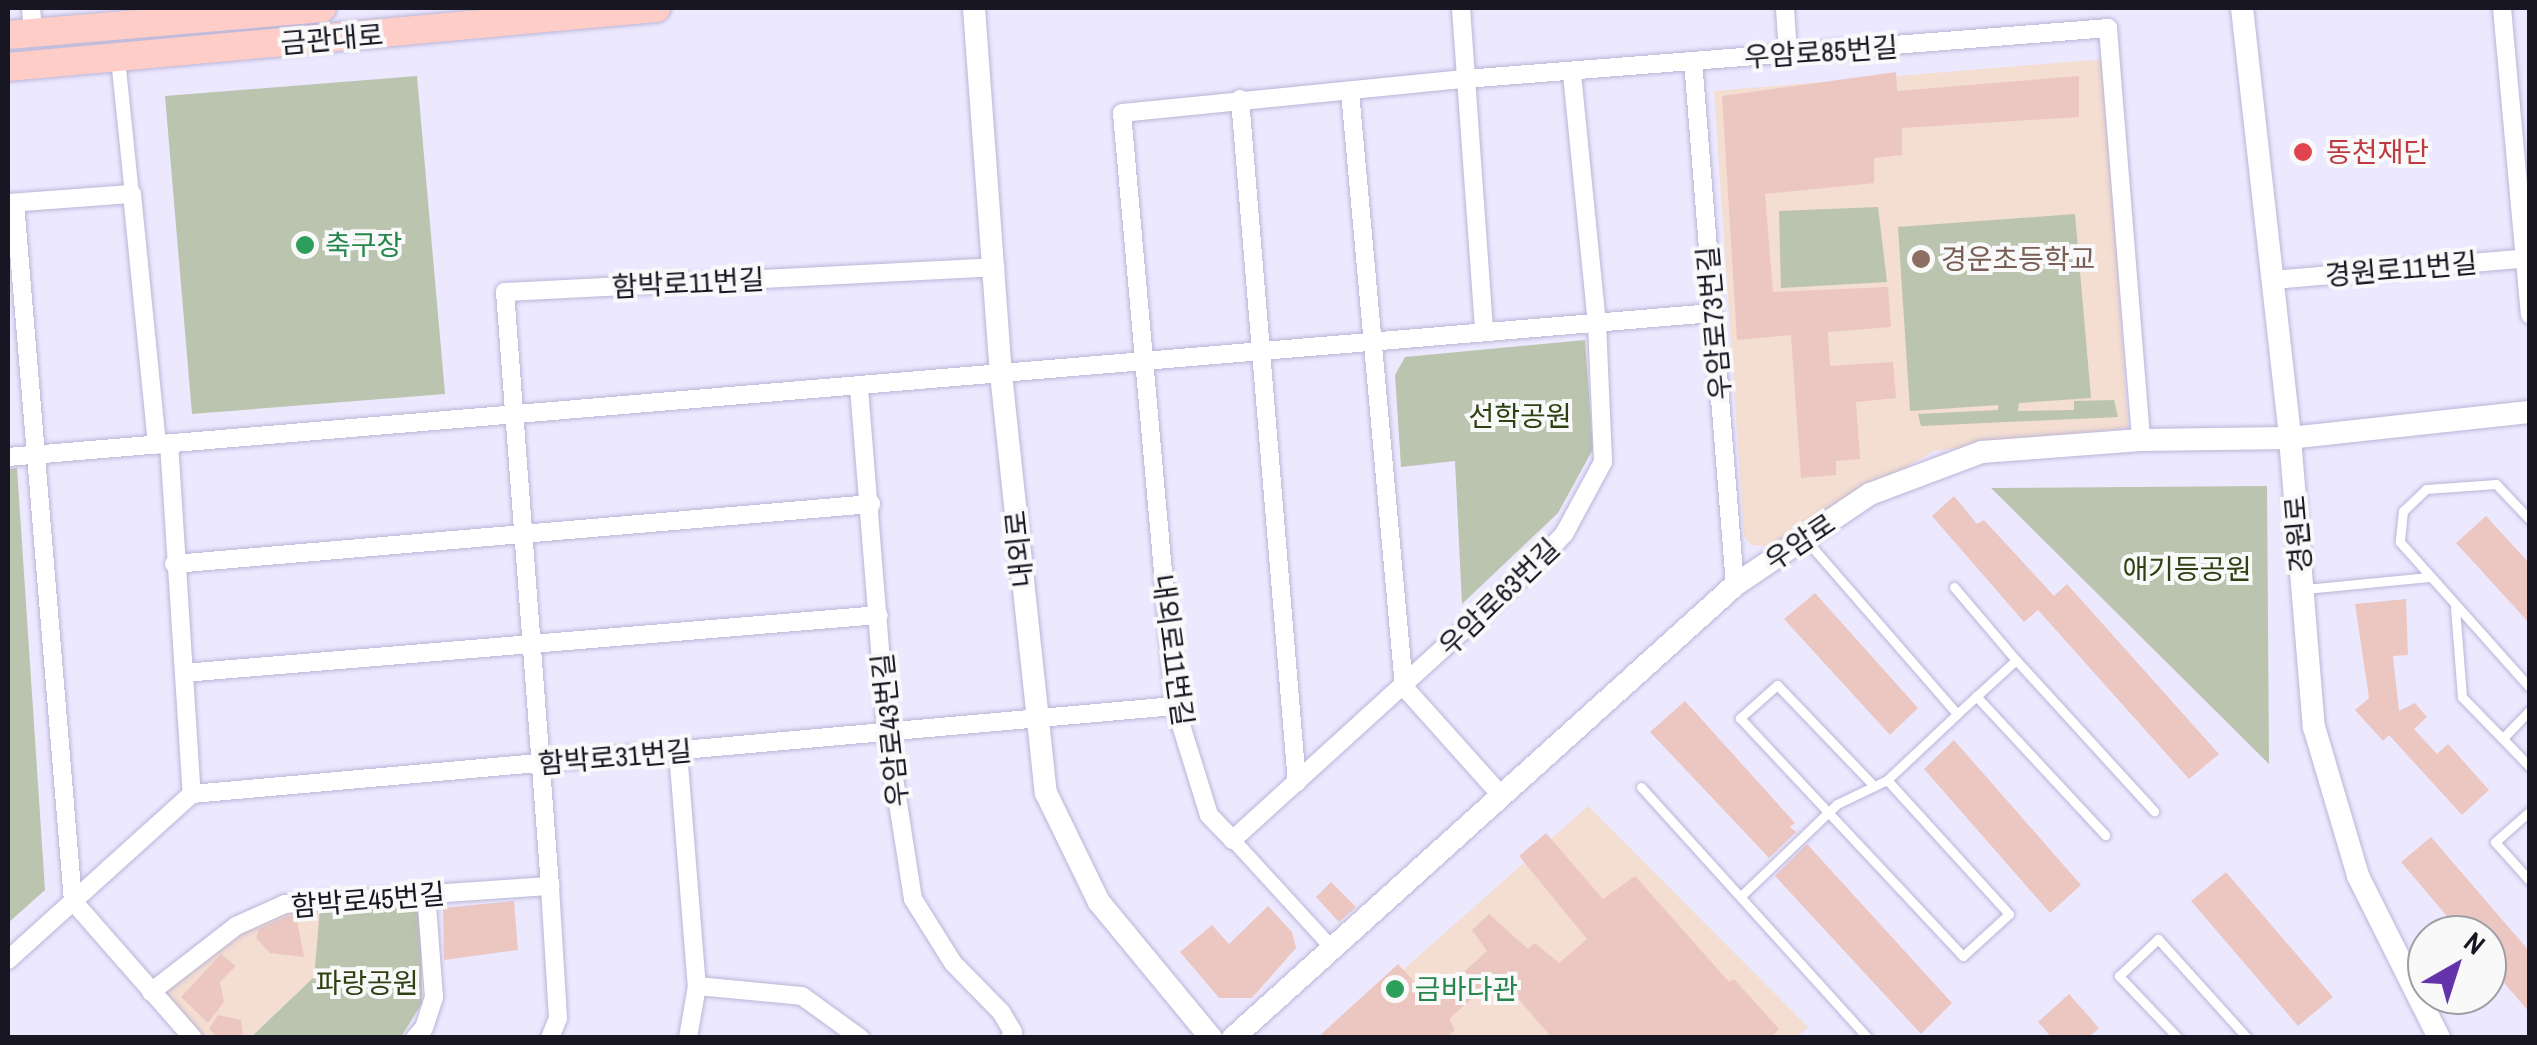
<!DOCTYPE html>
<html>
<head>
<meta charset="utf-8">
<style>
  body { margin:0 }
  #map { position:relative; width:2537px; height:1045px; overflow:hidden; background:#ece9ff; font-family:"Archivo Narrow","Noto Sans KR",sans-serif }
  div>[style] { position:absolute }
  .education>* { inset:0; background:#f4ddd1 }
  .green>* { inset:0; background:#bac4ae }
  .building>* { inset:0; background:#ecc7c2 }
  .roads { filter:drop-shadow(0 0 2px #bbb5d7) drop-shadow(0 0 2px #bbb5d7) }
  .service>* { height:9px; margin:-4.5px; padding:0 4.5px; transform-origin:4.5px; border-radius:4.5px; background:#fff }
  .pedestrian>* { height:14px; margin:-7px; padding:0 7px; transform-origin:7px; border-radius:7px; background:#fff }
  .minor>* { height:18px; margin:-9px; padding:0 9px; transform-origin:9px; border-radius:9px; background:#fff }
  .tertiary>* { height:22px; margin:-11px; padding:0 11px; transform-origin:11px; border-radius:11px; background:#fff }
  .primary>* { height:28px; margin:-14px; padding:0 14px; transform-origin:14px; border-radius:14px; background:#fecdc8 }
  .dots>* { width:28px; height:28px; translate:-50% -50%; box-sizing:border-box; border:5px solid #f9f9f9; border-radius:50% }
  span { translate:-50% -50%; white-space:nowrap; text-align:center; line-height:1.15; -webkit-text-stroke:8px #f9f9f9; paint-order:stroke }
  .street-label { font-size:28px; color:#181622 }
  .health-label { font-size:28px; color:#be3a42 }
  .left { translate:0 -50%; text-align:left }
  .leisure-label { font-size:28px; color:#27864d }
  .education-label { font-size:28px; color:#785e54 }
  .park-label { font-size:28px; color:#2f4113 }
  .frame { position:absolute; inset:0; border:10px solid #181622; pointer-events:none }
  .north { position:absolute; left:2407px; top:915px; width:100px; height:100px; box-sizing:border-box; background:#f9f9f9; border:2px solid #9f9ea3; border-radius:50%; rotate:39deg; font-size:28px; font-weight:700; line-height:40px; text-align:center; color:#181622 }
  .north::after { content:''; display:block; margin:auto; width:35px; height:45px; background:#6433ab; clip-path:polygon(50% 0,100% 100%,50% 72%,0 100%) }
</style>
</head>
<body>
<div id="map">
  <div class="education">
    <i style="clip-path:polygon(2104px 59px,2128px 428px,1934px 451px,1767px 546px,1751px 545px,1744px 536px,1714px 91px)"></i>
    <i style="clip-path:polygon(1588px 806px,1808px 1027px,1796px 1038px,1326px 1038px)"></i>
    <i style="clip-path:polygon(320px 909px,314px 977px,250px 1037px,202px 1037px,161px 993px,229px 933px,277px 913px)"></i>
  </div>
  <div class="green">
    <i style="clip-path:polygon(417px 76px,445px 394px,192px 414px,165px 96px)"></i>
    <i style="clip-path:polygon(1878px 207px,1887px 282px,1781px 288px,1779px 211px)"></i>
    <i style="clip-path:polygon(2075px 214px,2091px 398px,2019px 403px,2018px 411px,2074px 410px,2074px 401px,2114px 400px,2118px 417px,1921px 426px,1918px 414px,1998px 410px,1998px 405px,1910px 411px,1898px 227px)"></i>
    <i style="clip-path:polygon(1585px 340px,1593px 449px,1558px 513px,1462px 604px,1455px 461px,1401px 467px,1395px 375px,1405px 357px)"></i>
    <i style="clip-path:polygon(17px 468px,45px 890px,8px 923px,8px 469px)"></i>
    <i style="clip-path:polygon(2267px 486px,2269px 764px,1991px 488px)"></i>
    <i style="clip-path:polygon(404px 904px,421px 914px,422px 1003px,401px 1037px,250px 1038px,314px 977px,320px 909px)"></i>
  </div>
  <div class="building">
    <i style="clip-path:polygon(1896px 72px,1897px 91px,2079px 76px,2079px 117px,1902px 128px,1902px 155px,1874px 158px,1874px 183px,1765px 194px,1773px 292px,1888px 287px,1891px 327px,1828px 332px,1830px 366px,1893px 362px,1896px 398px,1856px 402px,1860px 459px,1836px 461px,1836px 475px,1801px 478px,1791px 335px,1737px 340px,1722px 96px)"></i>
    <i style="clip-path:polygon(1954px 496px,1977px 524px,1984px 520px,2054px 596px,2067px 584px,2219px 754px,2189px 779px,2038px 610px,2024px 622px,1932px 516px)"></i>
    <i style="clip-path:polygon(2486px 516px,2530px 564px,2530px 624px,2456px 543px)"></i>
    <i style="clip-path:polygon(1815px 593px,1918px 708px,1890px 735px,1784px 619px)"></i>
    <i style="clip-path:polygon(2406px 599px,2408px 655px,2393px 656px,2399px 711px,2415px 703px,2427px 717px,2414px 729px,2437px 754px,2448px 744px,2489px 790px,2462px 815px,2389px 735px,2383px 741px,2355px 710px,2369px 698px,2355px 604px)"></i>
    <i style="clip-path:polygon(1685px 701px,1795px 823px,1790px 827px,1796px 832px,1769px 858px,1650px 732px)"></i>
    <i style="clip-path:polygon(1954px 740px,2081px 885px,2050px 913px,1924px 769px)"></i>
    <i style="clip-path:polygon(1546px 833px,1603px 899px,1635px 876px,1729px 982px,1734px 979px,1779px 1029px,1770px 1038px,1552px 1038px,1498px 975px,1449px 1019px,1455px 1030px,1446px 1038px,1317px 1038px,1398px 964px,1432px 1001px,1487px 951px,1472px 930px,1489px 914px,1528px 949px,1535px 943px,1559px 963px,1587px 939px,1519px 856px)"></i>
    <i style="clip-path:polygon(2431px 837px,2530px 952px,2530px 1013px,2487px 963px,2487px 935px,2463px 935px,2401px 862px)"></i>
    <i style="clip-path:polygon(1807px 844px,1952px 1003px,1921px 1034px,1775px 876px)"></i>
    <i style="clip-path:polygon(2226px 872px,2333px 997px,2298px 1026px,2191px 901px)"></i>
    <i style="clip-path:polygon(1331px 882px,1356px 907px,1339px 922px,1316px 897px)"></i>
    <i style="clip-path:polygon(514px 901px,518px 950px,444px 960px,443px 908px)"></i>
    <i style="clip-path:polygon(1268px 906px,1292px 932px,1296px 948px,1252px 998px,1219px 998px,1180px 952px,1212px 925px,1229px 944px)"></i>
    <i style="clip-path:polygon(288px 916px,296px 916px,304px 957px,270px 953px,256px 938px,259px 929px)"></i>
    <i style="clip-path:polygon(221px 954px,236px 966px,220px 982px,224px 1002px,208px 1023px,181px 997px)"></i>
    <i style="clip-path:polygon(2069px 994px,2099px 1028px,2088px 1038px,2052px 1038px,2038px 1022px)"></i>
    <i style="clip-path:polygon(218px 1015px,241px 1020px,243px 1038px,218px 1038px,209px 1029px)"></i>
  </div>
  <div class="roads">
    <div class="service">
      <i style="left:2530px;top:520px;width:50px;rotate:-133.4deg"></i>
      <i style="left:2496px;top:484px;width:70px;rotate:175.9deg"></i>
      <i style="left:2426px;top:489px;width:32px;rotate:136deg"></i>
      <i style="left:2403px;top:511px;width:31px;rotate:96deg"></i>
      <i style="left:2400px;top:542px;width:195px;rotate:48.3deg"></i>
      <i style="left:1806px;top:540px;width:230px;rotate:49deg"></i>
      <i style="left:1957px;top:714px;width:80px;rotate:-42.5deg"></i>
      <i style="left:2016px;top:660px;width:205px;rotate:47.6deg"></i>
      <i style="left:1954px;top:587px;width:96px;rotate:49.7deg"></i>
      <i style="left:2305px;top:589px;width:125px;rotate:-5.5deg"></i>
      <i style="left:2455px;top:608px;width:89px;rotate:85.5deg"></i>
      <i style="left:2462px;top:697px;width:98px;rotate:45.8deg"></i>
      <i style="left:1976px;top:696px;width:190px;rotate:47.1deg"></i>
      <i style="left:2503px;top:738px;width:39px;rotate:-46deg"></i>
      <i style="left:1874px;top:786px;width:140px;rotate:-133.8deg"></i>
      <i style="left:1777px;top:685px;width:50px;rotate:138.3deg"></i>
      <i style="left:1740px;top:718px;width:326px;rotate:46.9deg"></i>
      <i style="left:1963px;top:956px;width:62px;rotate:-42.4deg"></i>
      <i style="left:2009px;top:914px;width:181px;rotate:-132.3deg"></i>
      <i style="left:1641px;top:787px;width:338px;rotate:47.9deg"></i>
      <i style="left:2530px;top:811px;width:47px;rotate:138.5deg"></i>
      <i style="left:2495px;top:842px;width:52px;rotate:48.1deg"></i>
      <i style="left:1741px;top:896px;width:133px;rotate:-43.8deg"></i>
      <i style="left:1837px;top:804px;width:55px;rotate:-25.6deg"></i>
      <i style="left:1887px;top:780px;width:96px;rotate:-43.3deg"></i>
      <i style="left:2178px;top:1038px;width:86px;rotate:-133.6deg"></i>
      <i style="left:2119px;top:976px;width:54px;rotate:-43.5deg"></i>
      <i style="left:2158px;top:939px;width:133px;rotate:48deg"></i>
    </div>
    <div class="pedestrian">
      <i style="left:118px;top:59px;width:136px;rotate:84.1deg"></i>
      <i style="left:1233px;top:840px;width:145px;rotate:47.5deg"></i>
    </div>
    <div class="minor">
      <i style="left:31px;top:8px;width:25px;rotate:85deg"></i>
      <i style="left:1461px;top:8px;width:325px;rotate:85.9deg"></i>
      <i style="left:1785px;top:8px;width:47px;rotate:86.3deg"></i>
      <i style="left:2502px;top:8px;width:308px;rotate:84.8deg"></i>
      <i style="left:1693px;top:61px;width:526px;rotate:85.42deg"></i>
      <i style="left:1572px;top:74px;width:250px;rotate:84.3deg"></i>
      <i style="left:1597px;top:323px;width:139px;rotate:87.5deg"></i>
      <i style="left:1603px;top:462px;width:82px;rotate:118.4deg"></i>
      <i style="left:1564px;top:534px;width:38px;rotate:133deg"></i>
      <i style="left:1538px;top:562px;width:413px;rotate:137.7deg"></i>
      <i style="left:1233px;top:840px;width:35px;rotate:-134deg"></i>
      <i style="left:1209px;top:815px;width:114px;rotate:-107.3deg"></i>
      <i style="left:1175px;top:706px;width:595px;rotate:-95.11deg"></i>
      <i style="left:1122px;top:113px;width:345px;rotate:-5.7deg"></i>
      <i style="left:1465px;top:79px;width:645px;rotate:-4.53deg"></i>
      <i style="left:2108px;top:28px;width:413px;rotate:85.4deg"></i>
      <i style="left:1350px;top:92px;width:597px;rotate:84.81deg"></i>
      <i style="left:1404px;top:687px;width:142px;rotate:48.1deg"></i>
      <i style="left:1240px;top:99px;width:686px;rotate:85.24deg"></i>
      <i style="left:8px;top:203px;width:124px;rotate:-4.2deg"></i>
      <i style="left:132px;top:194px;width:252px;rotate:84.3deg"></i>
      <i style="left:15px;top:203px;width:700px;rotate:85.25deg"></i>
      <i style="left:73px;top:901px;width:182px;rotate:48.8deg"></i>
      <i style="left:2273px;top:280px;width:258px;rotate:-4.9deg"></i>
      <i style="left:859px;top:388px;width:346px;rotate:85.4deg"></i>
      <i style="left:887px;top:733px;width:168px;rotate:81.1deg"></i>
      <i style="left:913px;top:899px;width:75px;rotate:58deg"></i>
      <i style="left:953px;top:963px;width:69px;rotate:45.6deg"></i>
      <i style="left:1001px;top:1012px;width:23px;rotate:59deg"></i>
      <i style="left:1013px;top:1032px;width:7px;rotate:117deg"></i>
      <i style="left:169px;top:443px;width:352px;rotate:86.3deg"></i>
      <i style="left:8px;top:457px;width:1711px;rotate:-4.83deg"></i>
      <i style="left:174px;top:564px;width:700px;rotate:-4.92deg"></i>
      <i style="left:184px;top:673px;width:697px;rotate:-4.77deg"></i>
      <i style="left:678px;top:752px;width:235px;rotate:85.4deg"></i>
      <i style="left:697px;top:986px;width:105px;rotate:5.4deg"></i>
      <i style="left:802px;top:996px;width:72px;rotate:35.9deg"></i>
      <i style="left:8px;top:960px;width:248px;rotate:-42.1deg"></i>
      <i style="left:192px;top:794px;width:987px;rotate:-5.12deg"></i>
      <i style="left:151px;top:992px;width:108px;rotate:-37.8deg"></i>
      <i style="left:236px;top:926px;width:54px;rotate:-24.2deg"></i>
      <i style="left:285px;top:904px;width:266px;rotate:-3.9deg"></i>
      <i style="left:415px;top:1038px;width:13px;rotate:-48deg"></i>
      <i style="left:424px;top:1028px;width:33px;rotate:-72deg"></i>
      <i style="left:434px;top:997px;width:103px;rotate:-94.4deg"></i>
      <i style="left:550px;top:1038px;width:22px;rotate:-68deg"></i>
      <i style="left:558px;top:1018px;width:132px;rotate:-93.5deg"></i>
      <i style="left:550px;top:886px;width:596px;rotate:-94.33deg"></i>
      <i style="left:505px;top:292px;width:491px;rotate:-2.9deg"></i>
      <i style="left:688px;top:1038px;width:53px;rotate:-80.2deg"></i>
    </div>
    <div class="tertiary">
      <i style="left:974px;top:8px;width:367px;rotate:85.8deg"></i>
      <i style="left:1001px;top:374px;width:421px;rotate:83.9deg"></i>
      <i style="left:1046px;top:793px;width:121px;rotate:64.1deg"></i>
      <i style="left:1099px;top:902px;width:176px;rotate:50.5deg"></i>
      <i style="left:2242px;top:8px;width:433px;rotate:83.6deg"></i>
      <i style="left:2290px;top:438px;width:290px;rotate:85.3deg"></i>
      <i style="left:2314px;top:727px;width:155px;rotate:73.5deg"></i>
      <i style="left:2358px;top:876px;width:181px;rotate:63.4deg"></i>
      <i style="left:1233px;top:1038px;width:676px;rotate:-42.06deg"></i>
      <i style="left:1735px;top:585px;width:163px;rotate:-34deg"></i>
      <i style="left:1870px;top:494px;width:120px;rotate:-20.6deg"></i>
      <i style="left:1982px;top:452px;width:159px;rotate:-4.3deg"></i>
      <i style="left:2141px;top:440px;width:149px;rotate:-0.8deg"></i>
      <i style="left:2290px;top:438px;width:241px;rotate:-6.2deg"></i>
    </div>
    <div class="primary">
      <i style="left:8px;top:35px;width:315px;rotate:-4.9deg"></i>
      <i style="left:8px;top:67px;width:651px;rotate:-5.2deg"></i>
    </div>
  </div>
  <div class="dots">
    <i style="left:2303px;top:152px;background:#e0444e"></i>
    <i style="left:305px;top:245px;background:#2e9e5b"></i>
    <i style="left:1921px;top:259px;background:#8d6e63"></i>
    <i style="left:1395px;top:989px;background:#2e9e5b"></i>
  </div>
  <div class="street-label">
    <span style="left:332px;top:39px;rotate:-5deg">금관대로</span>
    <span style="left:1821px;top:52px;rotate:-4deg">우암로85번길</span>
    <span style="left:2401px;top:269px;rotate:-5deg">경원로11번길</span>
    <span style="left:688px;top:283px;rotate:-3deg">함박로11번길</span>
    <span style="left:1714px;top:323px;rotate:-95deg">우암로73번길</span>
    <span style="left:2298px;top:534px;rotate:-95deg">경원로</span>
    <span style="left:1800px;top:542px;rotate:-34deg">우암로</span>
    <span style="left:1019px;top:549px;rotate:-96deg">내외로</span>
    <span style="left:1499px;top:597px;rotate:-44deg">우암로63번길</span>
    <span style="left:1173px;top:650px;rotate:82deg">내외로11번길</span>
    <span style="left:890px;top:730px;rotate:-96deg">우암로43번길</span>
    <span style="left:615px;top:757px;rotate:-5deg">함박로31번길</span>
    <span style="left:368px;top:900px;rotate:-5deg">함박로45번길</span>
  </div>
  <div class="health-label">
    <span class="left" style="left:2326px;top:152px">동천재단</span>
  </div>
  <div class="leisure-label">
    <span class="left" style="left:325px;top:245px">축구장</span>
    <span class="left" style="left:1415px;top:989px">금바다관</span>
  </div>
  <div class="education-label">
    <span class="left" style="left:1941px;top:259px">경운초등학교</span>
  </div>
  <div class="park-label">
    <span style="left:1520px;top:416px">선학공원</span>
    <span style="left:2187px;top:569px">애기등공원</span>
    <span style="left:367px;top:983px">파랑공원</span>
  </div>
  <div class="frame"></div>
  <div class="north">N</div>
</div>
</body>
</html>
